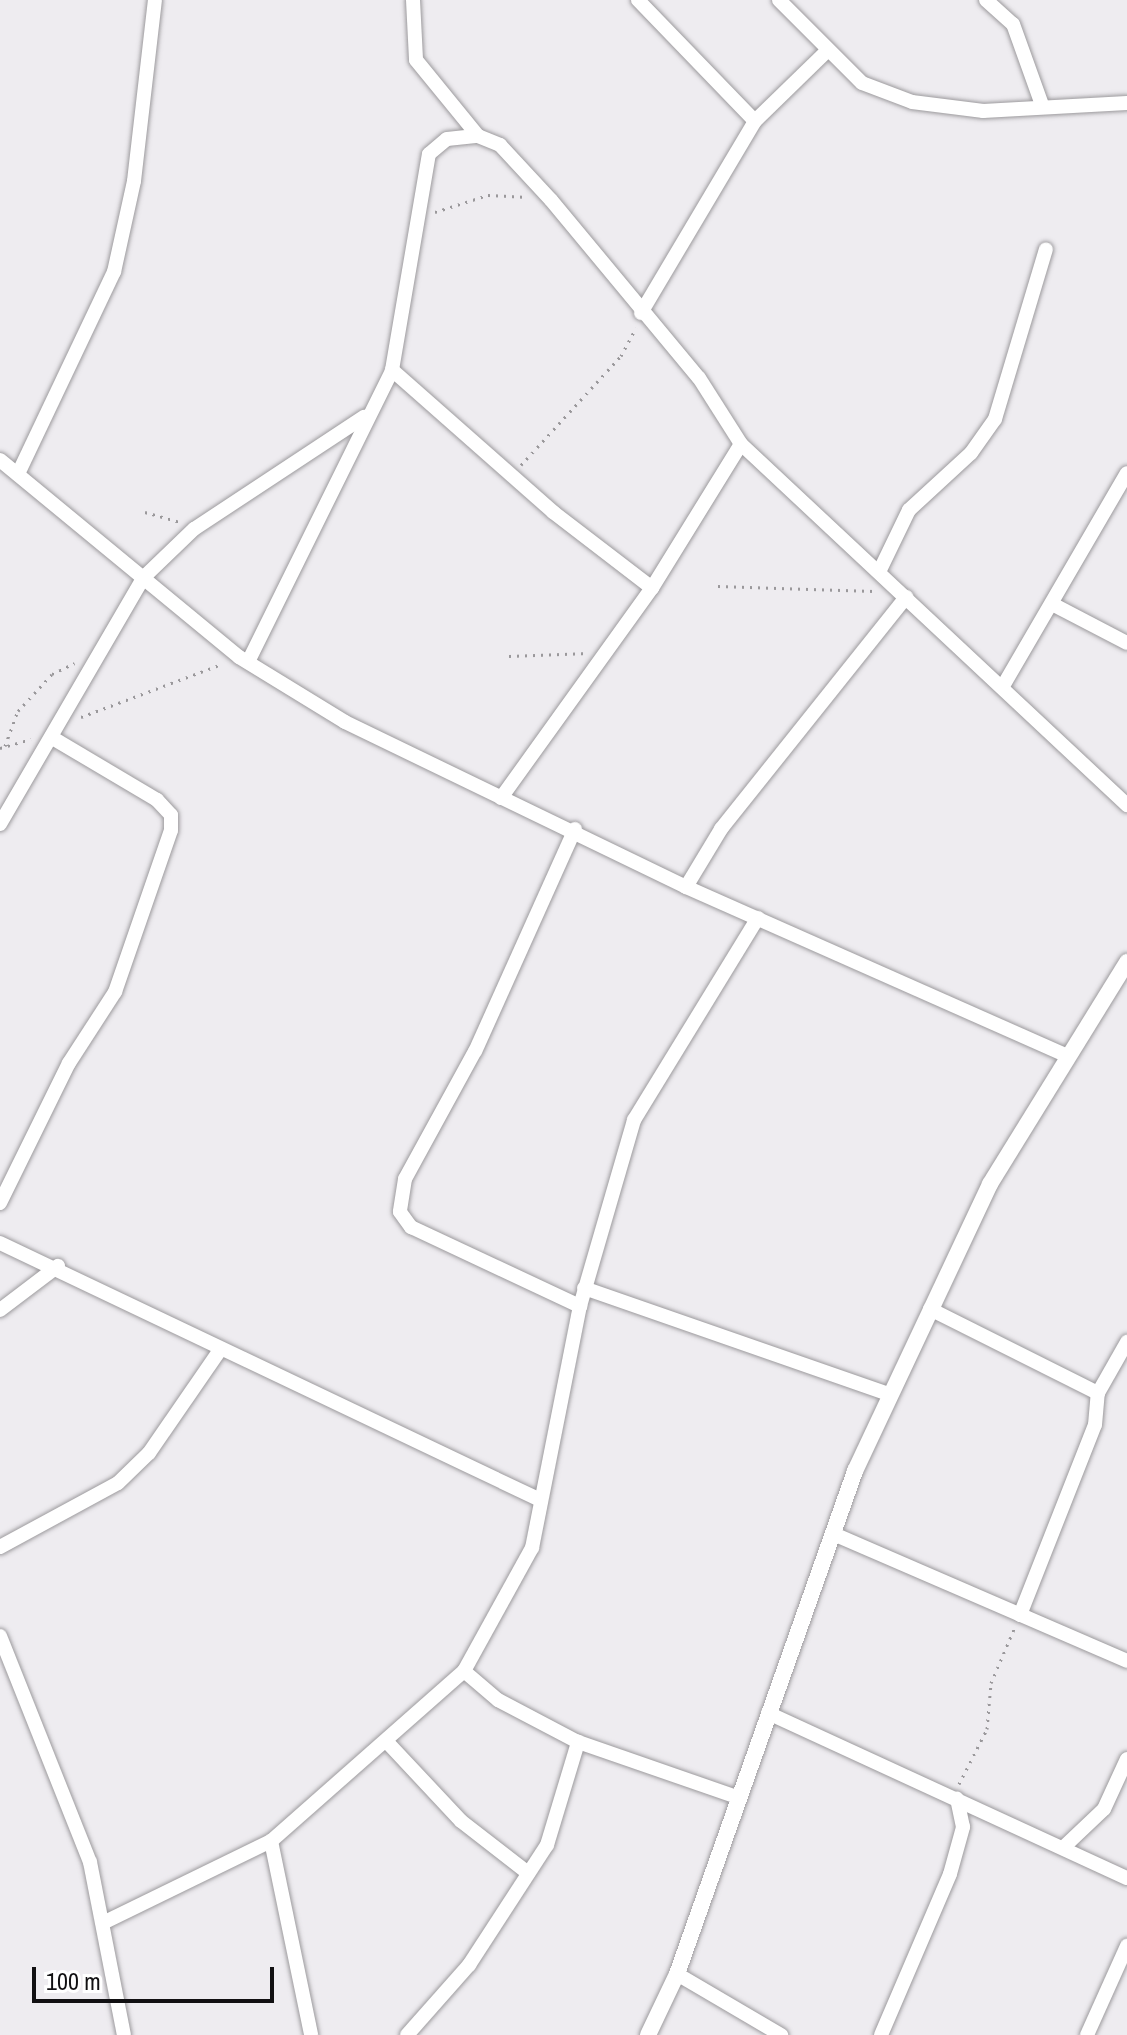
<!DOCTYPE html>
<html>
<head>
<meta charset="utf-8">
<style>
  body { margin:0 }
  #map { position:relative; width:1127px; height:2035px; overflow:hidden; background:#eeecf0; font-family:"Archivo Narrow",sans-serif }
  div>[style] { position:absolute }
  .path>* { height:3px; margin-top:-1.5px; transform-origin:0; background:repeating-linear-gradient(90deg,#9a989b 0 2px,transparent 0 8px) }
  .roads { filter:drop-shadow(0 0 2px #9c9a9d) drop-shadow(0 0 2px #9c9a9d) }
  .minor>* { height:14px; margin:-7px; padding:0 7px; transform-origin:7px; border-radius:7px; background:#fff }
  .tertiary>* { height:16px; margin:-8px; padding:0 8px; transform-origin:8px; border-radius:8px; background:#fff }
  span { translate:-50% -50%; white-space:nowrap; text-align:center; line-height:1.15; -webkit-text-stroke:6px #fff; paint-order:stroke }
  .scale { position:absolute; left:32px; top:1967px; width:242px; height:36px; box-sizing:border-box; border:4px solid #111012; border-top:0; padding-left:10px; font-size:24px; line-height:28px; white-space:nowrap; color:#111012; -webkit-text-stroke:6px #fff; paint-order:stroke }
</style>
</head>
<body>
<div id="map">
  <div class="path">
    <i style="left:435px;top:212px;width:56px;rotate:-17.8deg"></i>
    <i style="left:488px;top:195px;width:40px;rotate:2.9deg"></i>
    <i style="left:521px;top:465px;width:148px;rotate:-47.5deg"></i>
    <i style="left:621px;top:356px;width:32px;rotate:-62deg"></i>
    <i style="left:145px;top:512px;width:36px;rotate:16deg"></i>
    <i style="left:718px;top:586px;width:156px;rotate:1.8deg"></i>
    <i style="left:509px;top:656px;width:80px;rotate:-2.1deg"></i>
    <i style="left:81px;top:717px;width:151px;rotate:-20.6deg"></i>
    <i style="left:5px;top:746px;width:37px;rotate:-70deg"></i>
    <i style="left:18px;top:711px;width:50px;rotate:-47.4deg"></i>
    <i style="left:52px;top:674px;width:25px;rotate:-26deg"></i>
    <i style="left:0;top:748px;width:32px;rotate:-16deg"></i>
    <i style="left:959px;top:1784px;width:62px;rotate:-63deg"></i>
    <i style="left:987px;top:1729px;width:46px;rotate:-85deg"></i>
    <i style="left:991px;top:1683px;width:59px;rotate:-66.9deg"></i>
  </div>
  <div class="roads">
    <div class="minor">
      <i style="left:413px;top:0;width:60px;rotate:87.1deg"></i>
      <i style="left:416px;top:60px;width:98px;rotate:50.8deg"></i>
      <i style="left:638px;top:0;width:168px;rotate:46deg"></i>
      <i style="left:779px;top:0;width:117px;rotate:45deg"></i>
      <i style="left:862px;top:83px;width:53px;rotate:20.8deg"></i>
      <i style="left:912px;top:102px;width:72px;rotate:7.2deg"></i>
      <i style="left:983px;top:111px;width:144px;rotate:-3.2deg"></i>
      <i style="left:986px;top:0;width:36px;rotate:42deg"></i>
      <i style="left:1013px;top:24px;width:86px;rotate:70.3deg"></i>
      <i style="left:641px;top:313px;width:223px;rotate:-59.3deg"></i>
      <i style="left:755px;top:121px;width:98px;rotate:-44.2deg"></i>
      <i style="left:392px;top:370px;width:215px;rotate:41.4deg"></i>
      <i style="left:553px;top:512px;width:125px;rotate:37.5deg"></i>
      <i style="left:652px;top:588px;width:169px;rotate:-58.3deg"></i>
      <i style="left:0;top:460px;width:310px;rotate:39.5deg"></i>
      <i style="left:239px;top:657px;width:124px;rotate:31.5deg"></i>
      <i style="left:345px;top:722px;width:379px;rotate:25.8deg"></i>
      <i style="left:686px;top:887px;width:415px;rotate:23.9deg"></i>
      <i style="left:18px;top:474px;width:224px;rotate:-64.6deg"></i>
      <i style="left:114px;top:272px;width:93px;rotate:-77.6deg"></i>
      <i style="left:134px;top:181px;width:182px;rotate:-83.4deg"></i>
      <i style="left:879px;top:572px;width:69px;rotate:-64.2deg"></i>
      <i style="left:909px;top:510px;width:84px;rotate:-42.6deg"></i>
      <i style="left:971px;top:453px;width:42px;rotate:-54.8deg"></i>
      <i style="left:995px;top:419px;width:177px;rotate:-73.3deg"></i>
      <i style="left:1054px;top:605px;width:82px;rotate:27.5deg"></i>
      <i style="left:248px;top:662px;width:326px;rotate:-63.7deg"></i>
      <i style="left:392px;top:370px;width:219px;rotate:-80.3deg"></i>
      <i style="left:429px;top:154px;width:23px;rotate:-40deg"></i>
      <i style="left:447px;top:139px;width:31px;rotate:-6deg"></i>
      <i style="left:478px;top:136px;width:24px;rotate:22deg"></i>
      <i style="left:500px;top:145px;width:75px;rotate:47.2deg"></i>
      <i style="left:551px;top:200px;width:231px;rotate:50.3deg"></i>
      <i style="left:699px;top:378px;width:78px;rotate:57.5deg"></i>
      <i style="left:741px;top:444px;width:529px;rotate:43.08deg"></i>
      <i style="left:1003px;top:686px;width:246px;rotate:-59.8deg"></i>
      <i style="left:501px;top:798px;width:259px;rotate:-54.3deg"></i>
      <i style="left:0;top:824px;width:285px;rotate:-59.8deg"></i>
      <i style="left:143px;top:578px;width:71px;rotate:-43.9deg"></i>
      <i style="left:194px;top:529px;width:204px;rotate:-33.4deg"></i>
      <i style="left:575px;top:829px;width:243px;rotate:114.2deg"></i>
      <i style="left:475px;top:1051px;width:146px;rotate:118.7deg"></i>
      <i style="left:405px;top:1179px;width:33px;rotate:99deg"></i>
      <i style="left:400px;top:1212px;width:19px;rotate:54deg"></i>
      <i style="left:411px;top:1227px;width:187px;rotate:25.1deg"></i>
      <i style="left:686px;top:887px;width:68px;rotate:-58.9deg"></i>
      <i style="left:721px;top:829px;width:297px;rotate:-51.4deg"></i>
      <i style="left:0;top:1203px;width:156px;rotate:-63.8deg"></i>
      <i style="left:69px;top:1063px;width:85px;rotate:-57.1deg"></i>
      <i style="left:115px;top:992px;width:171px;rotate:-70.9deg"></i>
      <i style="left:171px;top:830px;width:15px;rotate:-90deg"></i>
      <i style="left:171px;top:815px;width:21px;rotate:-133deg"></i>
      <i style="left:157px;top:800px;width:123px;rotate:-149.3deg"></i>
      <i style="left:0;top:1243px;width:594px;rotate:25.44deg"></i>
      <i style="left:584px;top:1288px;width:325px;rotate:19.2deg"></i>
      <i style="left:930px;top:1309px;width:188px;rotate:26.6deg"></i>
      <i style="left:0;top:1310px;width:73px;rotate:-37.2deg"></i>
      <i style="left:836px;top:1535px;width:317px;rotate:23.4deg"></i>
      <i style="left:0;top:1547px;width:134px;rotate:-28.5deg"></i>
      <i style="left:118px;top:1483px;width:43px;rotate:-44.1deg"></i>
      <i style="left:149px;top:1453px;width:125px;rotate:-55.4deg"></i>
      <i style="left:1020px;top:1615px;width:204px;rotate:-68.5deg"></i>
      <i style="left:1095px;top:1425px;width:32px;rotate:-85deg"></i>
      <i style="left:1098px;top:1393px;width:59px;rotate:-60.4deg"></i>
      <i style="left:0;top:1636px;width:243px;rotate:68.3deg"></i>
      <i style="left:90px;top:1862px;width:176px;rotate:78.9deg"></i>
      <i style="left:464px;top:1671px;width:45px;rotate:40.5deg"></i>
      <i style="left:498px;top:1700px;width:90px;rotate:27.7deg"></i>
      <i style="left:578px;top:1742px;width:171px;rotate:19.1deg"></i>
      <i style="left:768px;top:1713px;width:395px;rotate:24.7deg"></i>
      <i style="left:388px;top:1743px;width:107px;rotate:46.9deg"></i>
      <i style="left:461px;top:1821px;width:85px;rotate:37.8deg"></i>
      <i style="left:271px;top:1841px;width:198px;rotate:78.3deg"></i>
      <i style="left:1066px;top:1845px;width:52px;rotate:-43.5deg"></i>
      <i style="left:1104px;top:1809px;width:55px;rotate:-65.3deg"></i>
      <i style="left:105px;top:1922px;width:185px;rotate:-26deg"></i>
      <i style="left:271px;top:1841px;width:257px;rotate:-41.4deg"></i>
      <i style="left:464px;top:1671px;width:141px;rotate:-61.1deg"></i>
      <i style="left:532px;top:1548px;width:247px;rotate:-78.8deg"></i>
      <i style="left:580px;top:1306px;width:194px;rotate:-73.8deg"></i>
      <i style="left:634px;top:1120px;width:237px;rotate:-58.5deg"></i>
      <i style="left:677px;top:1974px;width:121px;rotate:30.4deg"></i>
      <i style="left:407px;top:2035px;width:94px;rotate:-48.5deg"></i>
      <i style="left:469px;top:1965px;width:143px;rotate:-57deg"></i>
      <i style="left:547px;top:1845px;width:108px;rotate:-73.2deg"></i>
      <i style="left:881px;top:2035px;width:175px;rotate:-66.8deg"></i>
      <i style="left:950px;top:1874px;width:49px;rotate:-74.5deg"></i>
      <i style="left:963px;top:1827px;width:29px;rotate:-102deg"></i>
      <i style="left:1087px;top:2035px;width:98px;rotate:-65.8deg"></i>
    </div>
    <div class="tertiary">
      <i style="left:648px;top:2035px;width:68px;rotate:-64.6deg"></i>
      <i style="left:677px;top:1974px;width:534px;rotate:-70.51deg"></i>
      <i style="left:855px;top:1471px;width:317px;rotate:-64.8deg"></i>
      <i style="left:990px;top:1184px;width:261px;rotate:-58.3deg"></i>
    </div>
  </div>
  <div class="scale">100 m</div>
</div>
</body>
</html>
